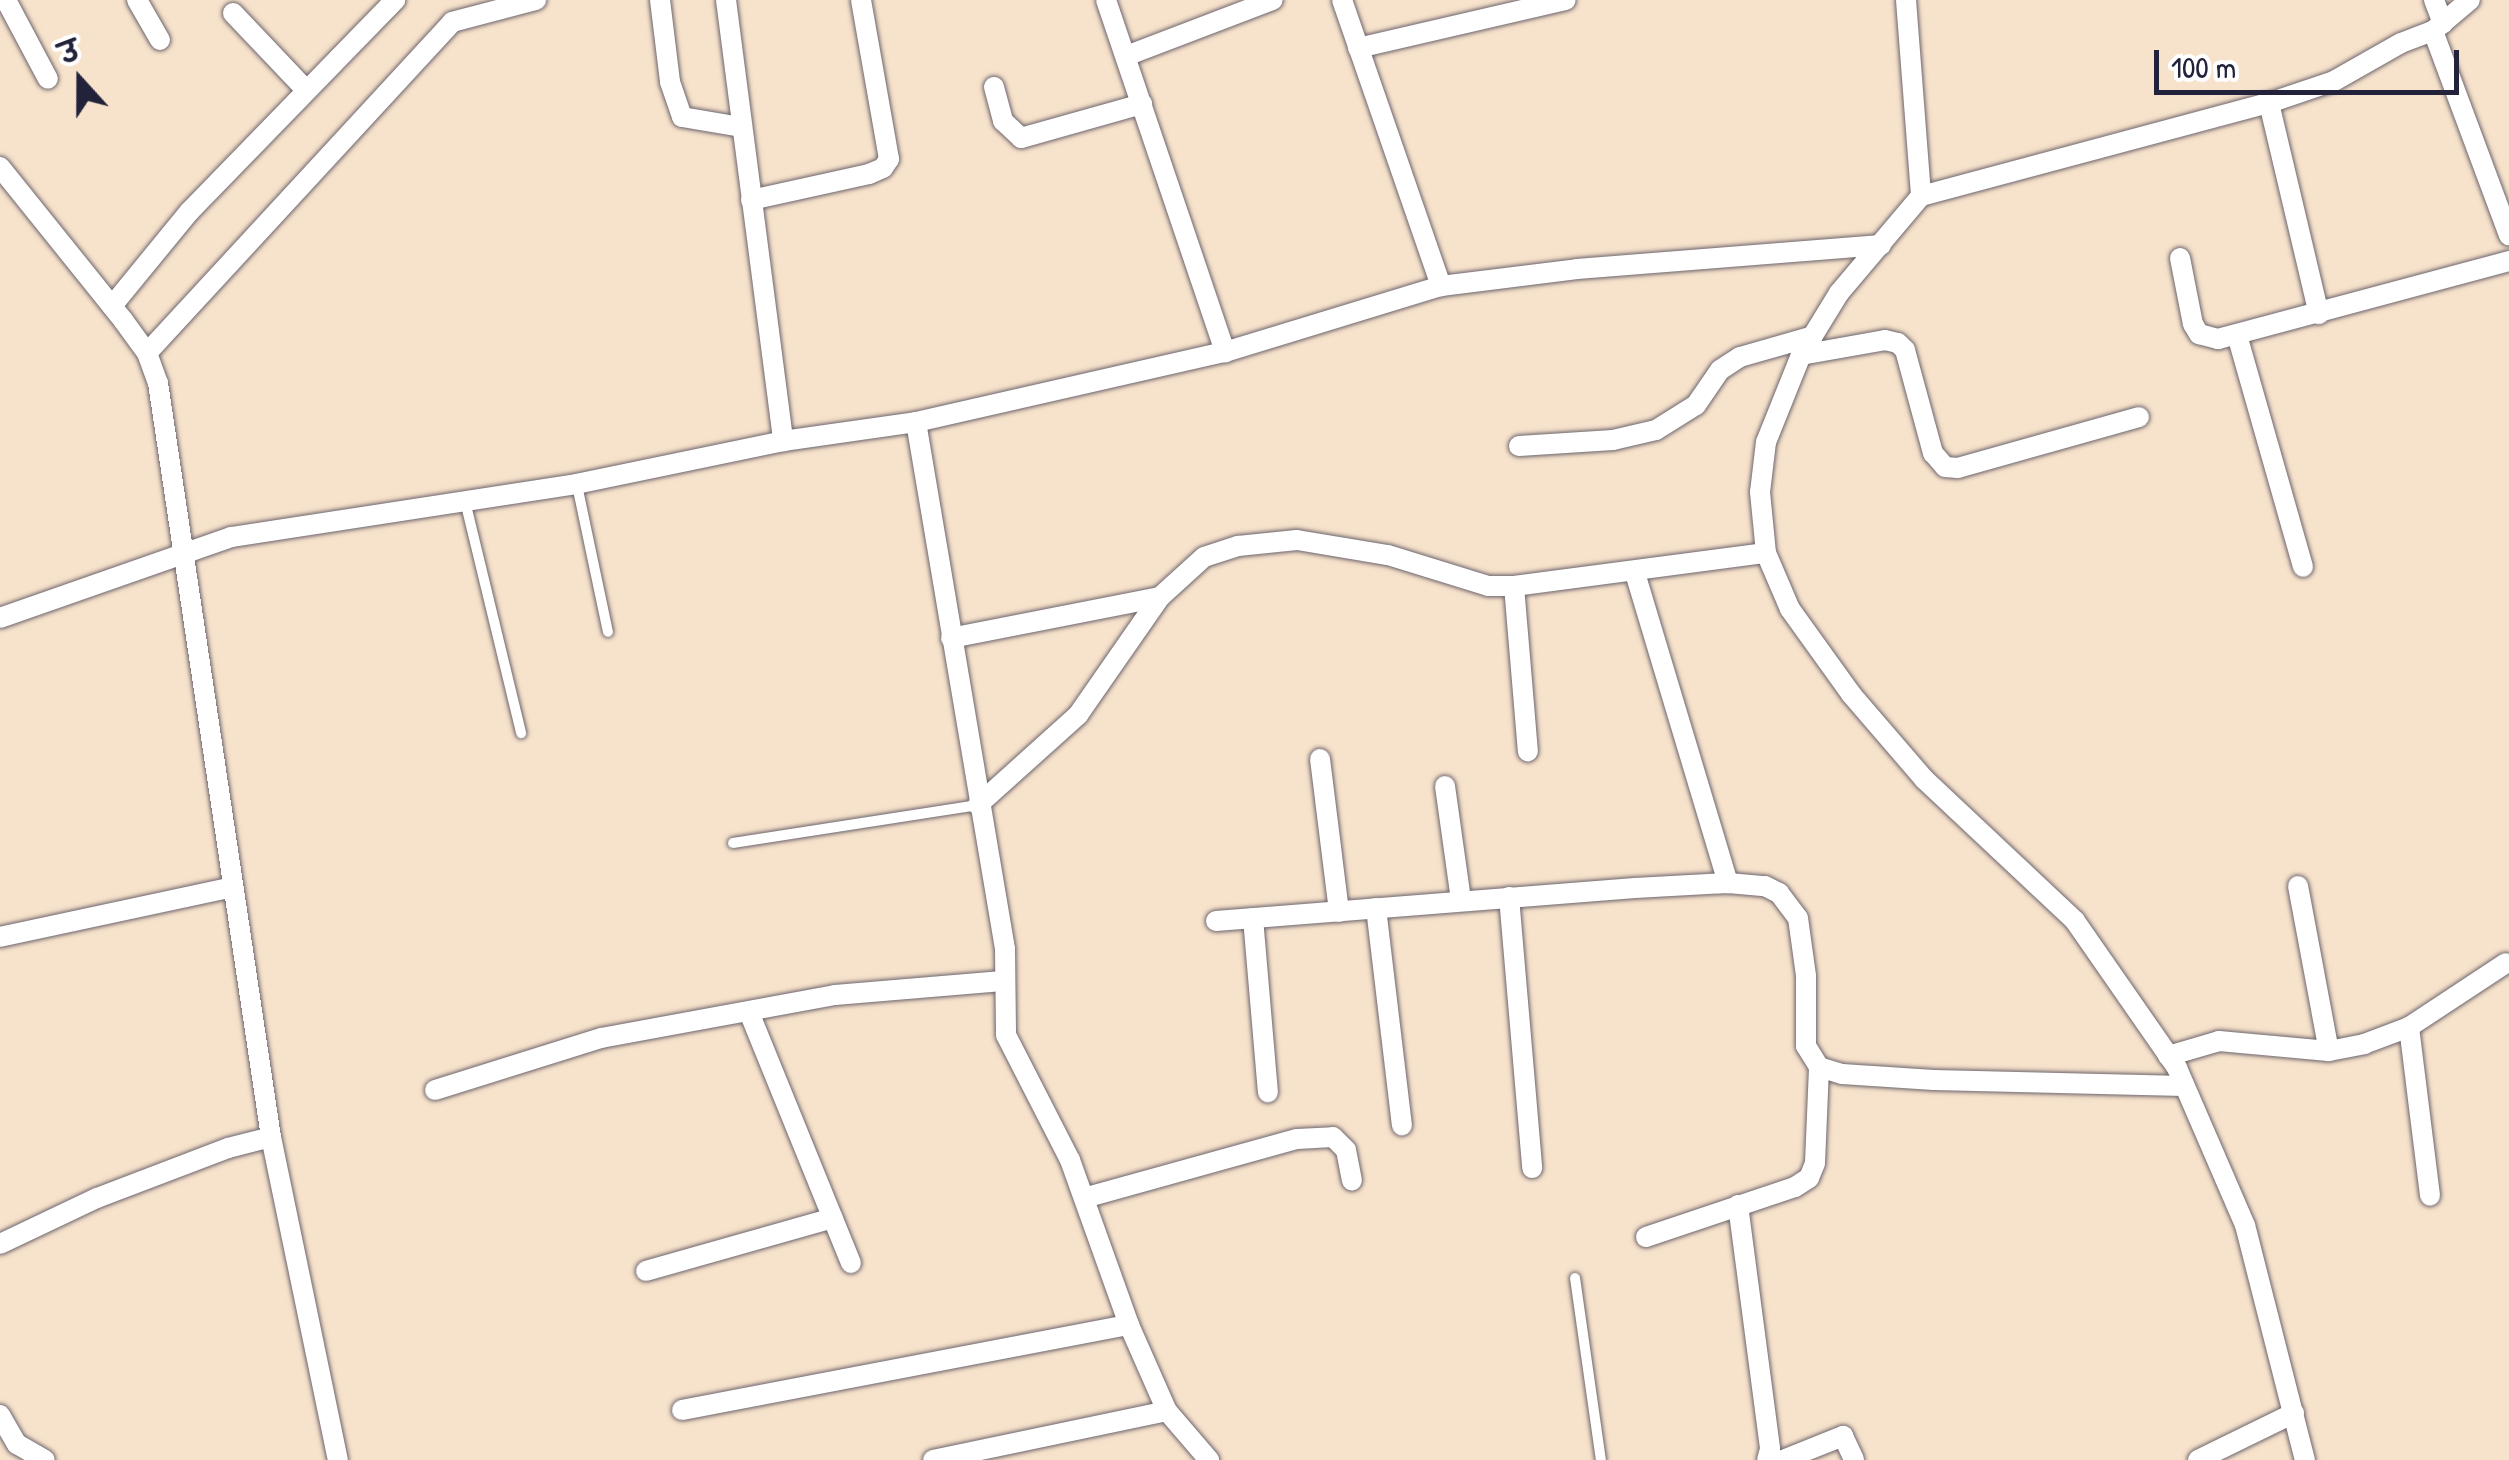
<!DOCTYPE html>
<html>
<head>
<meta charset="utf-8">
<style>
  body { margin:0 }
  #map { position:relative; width:2509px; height:1460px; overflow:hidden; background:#f7e2cb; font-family:"Patrick Hand","Playpen Sans Deva",sans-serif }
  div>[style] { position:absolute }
  .roads { filter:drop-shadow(0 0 2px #6d656d) drop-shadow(0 0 2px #6d656d) }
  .lane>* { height:10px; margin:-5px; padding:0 5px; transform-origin:5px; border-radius:5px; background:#fff }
  .street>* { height:20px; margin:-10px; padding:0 10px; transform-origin:10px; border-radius:10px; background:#fff }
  span { translate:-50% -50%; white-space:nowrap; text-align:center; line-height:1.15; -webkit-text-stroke:8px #fff; paint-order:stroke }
  .north { position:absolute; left:30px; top:30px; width:100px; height:100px; -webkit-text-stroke:8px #fff; paint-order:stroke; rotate:339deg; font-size:28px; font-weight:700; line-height:40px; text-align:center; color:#22223b }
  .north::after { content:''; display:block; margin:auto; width:35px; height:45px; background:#22223b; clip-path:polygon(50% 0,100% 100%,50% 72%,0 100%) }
  .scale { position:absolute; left:2154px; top:50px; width:305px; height:45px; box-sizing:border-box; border:5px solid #22223b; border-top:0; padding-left:12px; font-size:30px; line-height:35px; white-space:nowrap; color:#22223b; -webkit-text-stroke:8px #fff; paint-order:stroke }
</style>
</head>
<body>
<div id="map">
  <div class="roads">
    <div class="lane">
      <i style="left:577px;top:485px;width:150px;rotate:78.1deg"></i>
      <i style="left:465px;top:501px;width:239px;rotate:76.4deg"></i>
      <i style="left:733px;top:843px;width:248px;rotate:-8.8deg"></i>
      <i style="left:1575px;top:1278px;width:184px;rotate:81.9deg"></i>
    </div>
    <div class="street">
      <i style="left:6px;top:0;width:89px;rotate:62deg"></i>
      <i style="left:137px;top:0;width:46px;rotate:60.1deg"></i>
      <i style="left:660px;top:0;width:83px;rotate:83deg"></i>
      <i style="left:670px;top:82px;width:37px;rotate:71deg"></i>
      <i style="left:682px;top:117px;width:60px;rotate:9.6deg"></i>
      <i style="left:726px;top:0;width:445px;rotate:82.6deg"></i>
      <i style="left:1106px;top:0;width:372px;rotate:71.3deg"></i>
      <i style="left:1342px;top:0;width:303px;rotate:70.9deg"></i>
      <i style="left:1906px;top:0;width:197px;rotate:85.6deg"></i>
      <i style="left:1921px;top:196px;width:127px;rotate:130.2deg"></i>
      <i style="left:1839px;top:293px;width:73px;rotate:121.5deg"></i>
      <i style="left:1801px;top:355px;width:94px;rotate:111.9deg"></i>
      <i style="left:1766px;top:442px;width:50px;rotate:96.8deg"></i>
      <i style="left:1760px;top:492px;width:61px;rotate:84.4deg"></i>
      <i style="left:1766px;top:553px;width:61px;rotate:66.8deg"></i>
      <i style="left:1790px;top:609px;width:105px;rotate:54.3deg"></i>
      <i style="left:1851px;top:694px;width:112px;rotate:49.3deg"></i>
      <i style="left:1924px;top:779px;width:207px;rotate:43.2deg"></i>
      <i style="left:2075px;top:921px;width:179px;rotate:55.2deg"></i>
      <i style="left:2177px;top:1068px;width:171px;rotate:66.6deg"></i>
      <i style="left:2245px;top:1225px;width:243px;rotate:75.7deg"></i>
      <i style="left:2434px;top:0;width:25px;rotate:69deg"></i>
      <i style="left:233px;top:13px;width:105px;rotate:46.5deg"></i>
      <i style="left:2433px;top:31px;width:218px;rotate:69.6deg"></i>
      <i style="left:1358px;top:48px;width:213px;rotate:-13deg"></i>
      <i style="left:1126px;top:56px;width:157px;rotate:-20.9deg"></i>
      <i style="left:994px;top:87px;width:35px;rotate:75deg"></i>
      <i style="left:1003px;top:121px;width:25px;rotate:43deg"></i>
      <i style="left:1021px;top:138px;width:126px;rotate:-15.7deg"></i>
      <i style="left:2269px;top:103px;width:217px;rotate:76.7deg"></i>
      <i style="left:0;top:167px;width:196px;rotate:51.2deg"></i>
      <i style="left:123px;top:320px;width:41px;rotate:54deg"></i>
      <i style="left:147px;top:353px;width:32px;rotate:70deg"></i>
      <i style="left:158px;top:383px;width:762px;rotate:81.48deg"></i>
      <i style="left:271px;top:1137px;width:330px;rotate:78.3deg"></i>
      <i style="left:1921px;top:196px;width:360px;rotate:-15deg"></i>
      <i style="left:2269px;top:103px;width:69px;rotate:-18.7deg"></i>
      <i style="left:2334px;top:81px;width:77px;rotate:-29.6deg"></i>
      <i style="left:2401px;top:43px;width:34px;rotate:-21deg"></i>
      <i style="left:2433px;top:31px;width:48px;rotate:-40deg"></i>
      <i style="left:751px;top:200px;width:121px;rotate:-12.4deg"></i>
      <i style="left:869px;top:174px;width:15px;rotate:-23deg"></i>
      <i style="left:883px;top:168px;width:11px;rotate:-56deg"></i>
      <i style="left:889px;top:159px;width:161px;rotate:-100deg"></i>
      <i style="left:2180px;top:258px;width:67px;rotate:78.9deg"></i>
      <i style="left:2193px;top:324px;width:12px;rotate:59deg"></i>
      <i style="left:2199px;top:334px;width:20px;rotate:15deg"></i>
      <i style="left:2218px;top:339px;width:301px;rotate:-15deg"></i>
      <i style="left:112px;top:306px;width:122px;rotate:-50.7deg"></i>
      <i style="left:189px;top:212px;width:296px;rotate:-45.8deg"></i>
      <i style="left:2237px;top:335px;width:241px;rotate:74.1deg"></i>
      <i style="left:147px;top:353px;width:450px;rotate:-47.3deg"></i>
      <i style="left:452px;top:22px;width:87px;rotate:-14.7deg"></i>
      <i style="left:1801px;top:355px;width:85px;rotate:-10.1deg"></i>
      <i style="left:1885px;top:340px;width:13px;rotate:13deg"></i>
      <i style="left:1898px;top:343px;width:10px;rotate:45deg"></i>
      <i style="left:1905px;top:350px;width:107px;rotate:74.8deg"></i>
      <i style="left:1933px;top:453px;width:18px;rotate:49deg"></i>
      <i style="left:1945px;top:467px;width:13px;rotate:4deg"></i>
      <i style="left:1958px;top:468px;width:188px;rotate:-15.7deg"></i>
      <i style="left:916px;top:422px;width:534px;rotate:80.41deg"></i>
      <i style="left:1005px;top:949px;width:86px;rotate:89.3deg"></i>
      <i style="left:1006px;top:1035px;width:140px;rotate:62.9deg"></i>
      <i style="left:1070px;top:1160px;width:175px;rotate:70.3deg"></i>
      <i style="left:1129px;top:1325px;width:94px;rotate:66.2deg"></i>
      <i style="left:1167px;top:1411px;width:65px;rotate:49.4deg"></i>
      <i style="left:1519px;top:446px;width:94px;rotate:-3.7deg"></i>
      <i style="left:1613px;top:440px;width:44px;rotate:-13.1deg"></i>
      <i style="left:1656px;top:430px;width:47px;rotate:-32deg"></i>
      <i style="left:1696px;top:405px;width:42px;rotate:-55.6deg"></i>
      <i style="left:1720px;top:370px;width:24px;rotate:-33deg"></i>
      <i style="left:1740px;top:357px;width:76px;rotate:-16deg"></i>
      <i style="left:1635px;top:573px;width:324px;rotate:73.3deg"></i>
      <i style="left:1514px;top:586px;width:166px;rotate:85.2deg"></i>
      <i style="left:0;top:618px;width:245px;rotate:-19.3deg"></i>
      <i style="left:231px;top:537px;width:349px;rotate:-8.7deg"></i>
      <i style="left:576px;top:484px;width:211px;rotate:-11.7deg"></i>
      <i style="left:783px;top:441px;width:134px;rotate:-8.1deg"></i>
      <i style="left:916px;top:422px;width:317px;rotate:-12.8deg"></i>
      <i style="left:1225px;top:352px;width:226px;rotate:-17deg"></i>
      <i style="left:1441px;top:286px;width:137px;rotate:-7.1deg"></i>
      <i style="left:1577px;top:269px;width:305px;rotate:-4.5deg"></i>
      <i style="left:951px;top:638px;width:213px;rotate:-11.1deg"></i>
      <i style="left:1320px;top:759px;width:154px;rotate:82.9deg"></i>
      <i style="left:1445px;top:786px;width:115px;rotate:82deg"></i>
      <i style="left:978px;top:805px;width:135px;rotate:-42deg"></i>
      <i style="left:1078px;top:715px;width:144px;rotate:-55.2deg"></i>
      <i style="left:1160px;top:597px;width:59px;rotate:-42.3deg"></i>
      <i style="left:1204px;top:557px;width:36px;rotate:-18deg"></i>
      <i style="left:1238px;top:546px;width:59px;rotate:-5.8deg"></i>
      <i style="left:1297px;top:540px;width:92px;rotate:9.4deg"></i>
      <i style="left:1388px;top:555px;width:105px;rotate:17.2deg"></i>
      <i style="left:1488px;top:586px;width:26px"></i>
      <i style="left:1514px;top:586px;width:254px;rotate:-7.5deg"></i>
      <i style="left:2298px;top:886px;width:168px;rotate:79.4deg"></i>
      <i style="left:1509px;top:897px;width:272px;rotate:85.1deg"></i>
      <i style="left:1376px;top:908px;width:219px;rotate:83.2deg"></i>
      <i style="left:1253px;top:918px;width:175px;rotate:85.1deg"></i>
      <i style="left:1216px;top:921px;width:420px;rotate:-4.5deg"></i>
      <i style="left:1635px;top:888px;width:93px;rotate:-3.1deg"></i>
      <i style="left:1728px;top:883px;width:37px;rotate:5deg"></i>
      <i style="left:1765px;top:886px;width:16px;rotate:27deg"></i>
      <i style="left:1779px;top:893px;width:31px;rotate:53deg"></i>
      <i style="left:1798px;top:918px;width:59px;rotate:82.1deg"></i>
      <i style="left:1806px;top:976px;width:70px;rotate:90deg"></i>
      <i style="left:1806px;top:1046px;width:25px;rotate:58deg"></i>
      <i style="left:1819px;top:1067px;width:24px;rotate:17deg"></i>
      <i style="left:1842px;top:1074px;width:92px;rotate:3.7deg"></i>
      <i style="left:1934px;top:1080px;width:250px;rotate:1.4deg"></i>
      <i style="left:0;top:937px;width:238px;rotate:-12.1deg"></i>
      <i style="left:749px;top:1012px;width:271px;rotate:67.9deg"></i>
      <i style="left:2409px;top:1027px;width:170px;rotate:82.9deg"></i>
      <i style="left:2168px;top:1056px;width:53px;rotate:-16.4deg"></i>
      <i style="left:2219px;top:1041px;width:110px;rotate:5.2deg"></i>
      <i style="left:2329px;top:1051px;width:36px;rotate:-11deg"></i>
      <i style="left:2364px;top:1044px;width:48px;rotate:-20.7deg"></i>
      <i style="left:2409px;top:1027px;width:116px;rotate:-33.4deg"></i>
      <i style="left:435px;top:1090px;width:174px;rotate:-17.4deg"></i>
      <i style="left:601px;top:1038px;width:238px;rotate:-10.4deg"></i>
      <i style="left:835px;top:995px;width:168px;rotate:-4.8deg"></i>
      <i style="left:1084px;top:1198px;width:221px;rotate:-15.5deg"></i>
      <i style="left:1297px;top:1139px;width:36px;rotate:-3deg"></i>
      <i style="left:1333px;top:1137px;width:18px;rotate:45deg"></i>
      <i style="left:1346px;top:1150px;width:31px;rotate:79deg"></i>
      <i style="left:1738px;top:1205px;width:246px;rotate:82.5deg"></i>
      <i style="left:1770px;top:1449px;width:11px;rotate:105deg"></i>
      <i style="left:1646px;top:1237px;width:157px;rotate:-18.6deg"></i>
      <i style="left:1795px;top:1187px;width:17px;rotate:-33deg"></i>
      <i style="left:1809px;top:1178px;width:16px;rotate:-68deg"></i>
      <i style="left:1815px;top:1163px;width:96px;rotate:-87.6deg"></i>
      <i style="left:0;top:1244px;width:107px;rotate:-25.4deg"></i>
      <i style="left:97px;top:1198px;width:140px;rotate:-20.9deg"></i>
      <i style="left:228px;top:1148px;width:44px;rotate:-14.3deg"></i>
      <i style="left:646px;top:1271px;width:194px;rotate:-15.8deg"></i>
      <i style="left:682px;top:1410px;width:455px;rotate:-10.8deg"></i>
      <i style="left:0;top:1415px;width:34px;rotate:60deg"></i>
      <i style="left:17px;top:1444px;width:32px;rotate:30deg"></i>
      <i style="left:933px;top:1460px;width:239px;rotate:-11.8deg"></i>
      <i style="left:1783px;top:1460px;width:65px;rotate:-21.8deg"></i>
      <i style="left:1843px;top:1436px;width:26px;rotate:65deg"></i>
      <i style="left:2198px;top:1460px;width:107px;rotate:-26.1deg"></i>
    </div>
  </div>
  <div class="north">उ</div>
  <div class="scale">100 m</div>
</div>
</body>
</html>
